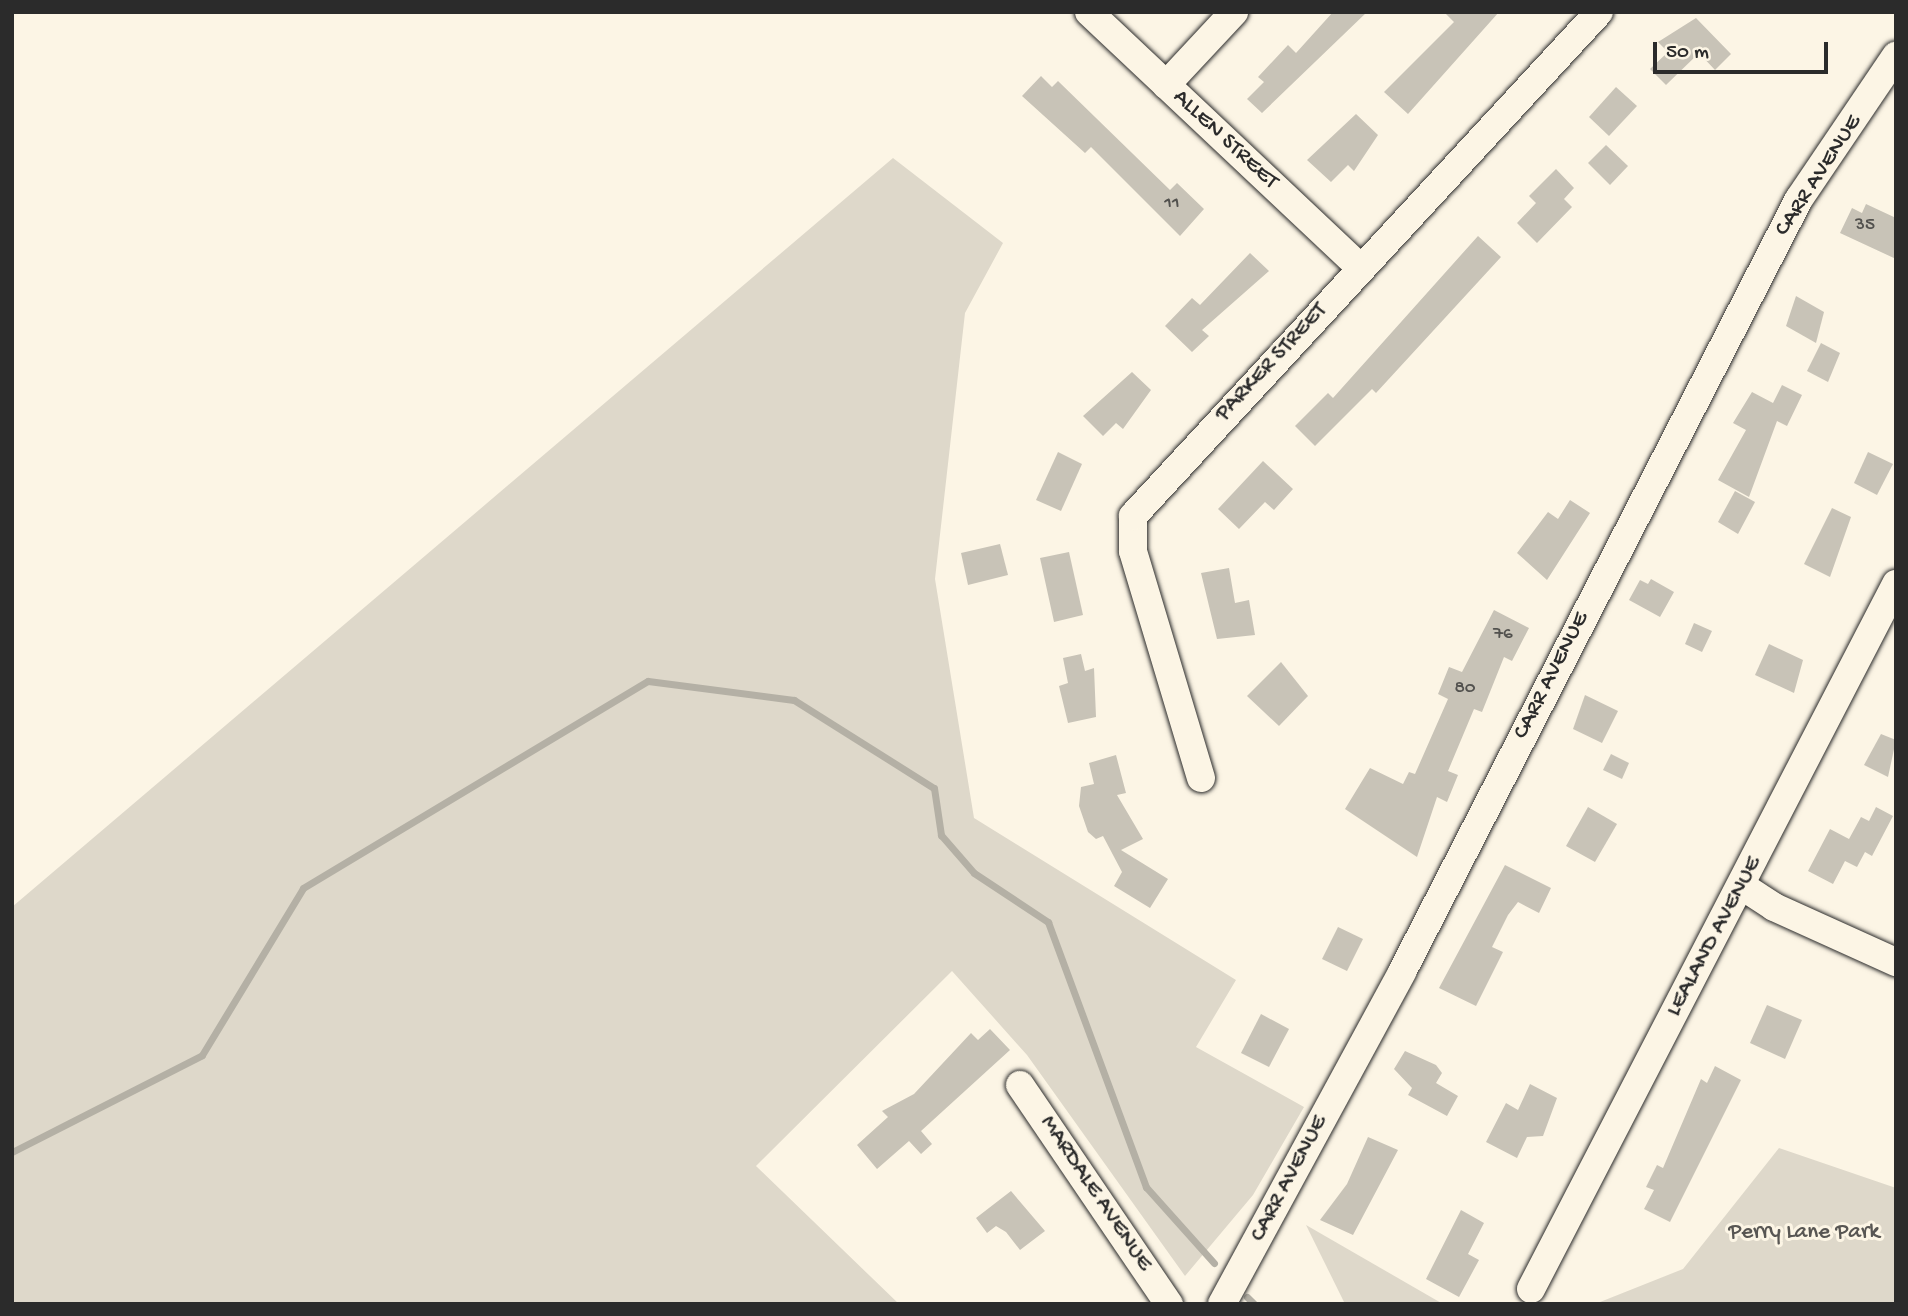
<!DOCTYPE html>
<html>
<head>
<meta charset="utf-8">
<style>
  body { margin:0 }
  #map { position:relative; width:1908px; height:1316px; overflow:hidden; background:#fcf5e5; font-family:"Gochi Hand",sans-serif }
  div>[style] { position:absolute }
  .green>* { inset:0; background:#ded8ca }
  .stream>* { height:7px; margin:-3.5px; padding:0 3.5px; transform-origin:3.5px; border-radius:3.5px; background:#b4b0a5 }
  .building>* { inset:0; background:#c8c3b7 }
  .roads { filter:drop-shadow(0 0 2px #2b2b2b) drop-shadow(0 0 2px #2b2b2b) }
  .minor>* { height:28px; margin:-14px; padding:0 14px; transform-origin:14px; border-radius:14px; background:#fcf5e5 }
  span { translate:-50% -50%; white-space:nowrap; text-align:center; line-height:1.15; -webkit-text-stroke:6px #fcf5e5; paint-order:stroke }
  .number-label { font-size:19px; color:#52514e }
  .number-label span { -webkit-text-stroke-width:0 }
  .street-label { font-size:23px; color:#2b2b2b }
  .park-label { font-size:23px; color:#585653 }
  .frame { position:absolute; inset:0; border:14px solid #2b2b2b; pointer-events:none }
  .scale { position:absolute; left:1653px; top:42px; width:175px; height:32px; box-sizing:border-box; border:4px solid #2b2b2b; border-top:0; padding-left:9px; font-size:21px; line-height:24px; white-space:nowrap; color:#2b2b2b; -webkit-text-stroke:5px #fcf5e5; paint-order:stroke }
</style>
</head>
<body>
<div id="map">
  <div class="green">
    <i style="clip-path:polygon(893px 158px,1003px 243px,965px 313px,935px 579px,974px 818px,1236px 980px,1196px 1047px,1304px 1107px,1253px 1195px,1185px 1276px,1027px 1055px,952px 971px,756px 1166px,899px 1304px,12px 1304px,12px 907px)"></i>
    <i style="clip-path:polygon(1779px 1148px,1896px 1188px,1896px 1304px,1595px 1304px,1683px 1269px)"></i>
    <i style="clip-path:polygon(1306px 1225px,1443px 1304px,1345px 1304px)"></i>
  </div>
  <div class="stream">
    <i style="left:12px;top:1152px;width:213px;rotate:-27deg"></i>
    <i style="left:202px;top:1055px;width:195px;rotate:-58.8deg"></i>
    <i style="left:303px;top:888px;width:402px;rotate:-31deg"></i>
    <i style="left:648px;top:681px;width:147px;rotate:7.4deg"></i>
    <i style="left:794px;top:700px;width:165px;rotate:32.2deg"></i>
    <i style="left:934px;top:788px;width:48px;rotate:81.5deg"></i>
    <i style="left:941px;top:835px;width:50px;rotate:49deg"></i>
    <i style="left:974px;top:873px;width:89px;rotate:33.5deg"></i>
    <i style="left:1048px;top:922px;width:283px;rotate:69.7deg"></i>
    <i style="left:1146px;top:1187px;width:102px;rotate:48.2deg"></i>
    <i style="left:1247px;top:1297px;width:10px;rotate:45deg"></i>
  </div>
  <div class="building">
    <i style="clip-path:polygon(1333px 12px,1367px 12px,1262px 113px,1247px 99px,1264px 82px,1258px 77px,1288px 45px,1296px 53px)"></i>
    <i style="clip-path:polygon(1444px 12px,1499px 12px,1408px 114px,1384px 92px,1454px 22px)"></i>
    <i style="clip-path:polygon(1696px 18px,1731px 54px,1715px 70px,1699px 53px,1666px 85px,1650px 69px,1668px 52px,1658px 42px)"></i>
    <i style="clip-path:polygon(1041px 76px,1052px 87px,1058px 81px,1170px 190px,1177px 183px,1204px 209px,1180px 236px,1091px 147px,1085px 153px,1022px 96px)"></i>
    <i style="clip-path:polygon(1616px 87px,1637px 106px,1609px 136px,1589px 117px)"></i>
    <i style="clip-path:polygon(1356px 114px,1378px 135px,1354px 171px,1348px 165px,1331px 182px,1307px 160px)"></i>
    <i style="clip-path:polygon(1606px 145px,1628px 166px,1610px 185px,1588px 163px)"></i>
    <i style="clip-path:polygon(1556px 169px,1574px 188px,1564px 199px,1572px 207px,1537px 243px,1517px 223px,1536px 203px,1529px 196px)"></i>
    <i style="clip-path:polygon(1866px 204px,1896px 218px,1896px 259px,1840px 233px,1852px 208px,1862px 213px)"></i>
    <i style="clip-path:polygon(1478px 236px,1501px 257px,1376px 393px,1372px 389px,1315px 446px,1295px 426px,1328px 393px,1333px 398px)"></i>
    <i style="clip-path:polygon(1250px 253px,1269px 271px,1202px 330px,1209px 336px,1192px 352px,1165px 326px,1192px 298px,1200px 305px)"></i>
    <i style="clip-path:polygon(1796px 296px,1824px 312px,1816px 343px,1786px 326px)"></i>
    <i style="clip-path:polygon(1821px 343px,1840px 353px,1828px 382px,1807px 371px)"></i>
    <i style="clip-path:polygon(1132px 372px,1151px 390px,1123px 429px,1116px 423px,1103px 436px,1083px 416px)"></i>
    <i style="clip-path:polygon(1782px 385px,1802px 395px,1787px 426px,1777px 421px,1749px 497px,1718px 480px,1746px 430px,1733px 423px,1752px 392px,1773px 403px)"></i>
    <i style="clip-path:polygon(1058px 452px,1082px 464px,1061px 511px,1036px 500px)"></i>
    <i style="clip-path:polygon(1868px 452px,1893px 464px,1877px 495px,1854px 483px)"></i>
    <i style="clip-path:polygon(1263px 461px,1293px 489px,1274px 510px,1265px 502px,1239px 529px,1218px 509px)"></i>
    <i style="clip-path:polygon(1735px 491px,1755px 502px,1738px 534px,1718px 522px)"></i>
    <i style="clip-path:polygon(1570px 500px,1590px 513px,1547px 580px,1517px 553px,1548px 512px,1558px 519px)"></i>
    <i style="clip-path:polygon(1832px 508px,1851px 517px,1830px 577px,1804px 564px)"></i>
    <i style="clip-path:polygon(1000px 544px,1008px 575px,968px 585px,961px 553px)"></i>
    <i style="clip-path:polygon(1069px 552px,1083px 615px,1054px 622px,1040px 558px)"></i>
    <i style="clip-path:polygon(1229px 568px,1235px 603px,1249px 600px,1255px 635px,1217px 639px,1201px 573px)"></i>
    <i style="clip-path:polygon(1651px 579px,1674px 592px,1660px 617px,1629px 600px,1640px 580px,1648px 584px)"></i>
    <i style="clip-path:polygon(1494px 610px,1529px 628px,1512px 661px,1504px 657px,1482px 712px,1474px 709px,1448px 771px,1458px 775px,1447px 802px,1437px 797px,1417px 857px,1345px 809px,1370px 768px,1403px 784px,1409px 772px,1415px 774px,1448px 699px,1438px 694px,1449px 667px,1462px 672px)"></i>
    <i style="clip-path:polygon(1694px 623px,1712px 631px,1702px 652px,1685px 644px)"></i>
    <i style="clip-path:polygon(1769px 644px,1803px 660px,1794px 693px,1755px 675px)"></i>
    <i style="clip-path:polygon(1081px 654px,1085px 671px,1094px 668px,1096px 717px,1068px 723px,1059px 686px,1068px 683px,1063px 658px)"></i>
    <i style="clip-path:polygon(1281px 662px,1308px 696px,1279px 726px,1247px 696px)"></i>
    <i style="clip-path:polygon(1585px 695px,1618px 711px,1602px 743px,1573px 729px)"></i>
    <i style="clip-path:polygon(1881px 734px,1896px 740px,1888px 777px,1864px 765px)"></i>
    <i style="clip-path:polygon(1611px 754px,1629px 763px,1622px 779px,1603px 770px)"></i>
    <i style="clip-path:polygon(1116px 755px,1126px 793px,1117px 795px,1143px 839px,1121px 850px,1168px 879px,1150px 908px,1114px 886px,1122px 872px,1103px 836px,1096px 839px,1088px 832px,1079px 806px,1081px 787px,1094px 784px,1089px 763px)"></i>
    <i style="clip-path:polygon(1588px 807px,1617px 824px,1595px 862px,1566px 846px)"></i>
    <i style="clip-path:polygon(1876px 807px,1893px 816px,1872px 856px,1865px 852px,1857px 867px,1845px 861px,1833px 884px,1808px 871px,1830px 829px,1849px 839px,1861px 817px,1869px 821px)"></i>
    <i style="clip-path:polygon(1505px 865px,1551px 888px,1539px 913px,1518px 902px,1508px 915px,1492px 947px,1503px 952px,1476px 1006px,1439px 988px)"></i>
    <i style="clip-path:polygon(1338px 927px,1363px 939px,1347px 971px,1322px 959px)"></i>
    <i style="clip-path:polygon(1767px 1005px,1802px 1020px,1785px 1059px,1750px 1043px)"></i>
    <i style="clip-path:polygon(1261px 1014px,1289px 1029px,1269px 1067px,1241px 1053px)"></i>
    <i style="clip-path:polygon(990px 1029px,1010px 1050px,921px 1131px,932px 1144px,921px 1154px,909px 1141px,877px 1169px,857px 1145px,888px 1117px,882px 1111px,914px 1094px,971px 1033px,978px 1040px)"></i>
    <i style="clip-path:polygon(1405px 1051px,1436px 1065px,1442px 1073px,1436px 1083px,1458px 1096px,1447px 1116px,1408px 1095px,1412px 1088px,1394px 1069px)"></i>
    <i style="clip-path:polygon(1715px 1066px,1741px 1080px,1670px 1222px,1644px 1209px,1654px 1190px,1646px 1187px,1657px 1165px,1663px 1168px,1701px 1079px,1707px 1083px)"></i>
    <i style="clip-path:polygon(1530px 1084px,1557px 1098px,1543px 1136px,1527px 1137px,1517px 1158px,1486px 1142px,1506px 1103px,1518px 1110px)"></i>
    <i style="clip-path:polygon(1368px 1137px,1398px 1150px,1353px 1235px,1320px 1220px,1347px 1184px)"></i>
    <i style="clip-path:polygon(1011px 1191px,1045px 1231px,1020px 1250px,1006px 1232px,996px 1226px,987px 1233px,976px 1218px)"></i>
    <i style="clip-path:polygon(1461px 1210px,1484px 1223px,1468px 1254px,1479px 1260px,1459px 1297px,1426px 1279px)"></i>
  </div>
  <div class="roads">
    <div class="minor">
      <i style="left:1089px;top:12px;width:372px;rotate:43.3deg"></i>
      <i style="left:1166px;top:85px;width:100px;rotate:-47deg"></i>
      <i style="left:1201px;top:778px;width:237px;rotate:-106.7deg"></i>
      <i style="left:1133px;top:551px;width:35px;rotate:-90deg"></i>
      <i style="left:1133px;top:516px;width:686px;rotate:-47.24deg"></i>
      <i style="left:1742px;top:886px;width:38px;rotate:33deg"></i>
      <i style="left:1774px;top:907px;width:134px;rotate:24.3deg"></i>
      <i style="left:1020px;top:1085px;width:265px;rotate:55.8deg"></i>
      <i style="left:1531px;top:1289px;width:794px;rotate:-62.63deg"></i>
      <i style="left:1222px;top:1304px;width:378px;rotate:-61.5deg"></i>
      <i style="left:1402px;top:972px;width:869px;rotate:-62.82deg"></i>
      <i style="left:1799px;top:199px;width:173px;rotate:-55.9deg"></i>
    </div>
  </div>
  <div class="number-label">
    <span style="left:1172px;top:204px">11</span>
    <span style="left:1865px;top:226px">35</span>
    <span style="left:1503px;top:635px">76</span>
    <span style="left:1465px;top:689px">80</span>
  </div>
  <div class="street-label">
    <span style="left:1225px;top:140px;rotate:43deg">ALLEN STREET</span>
    <span style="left:1819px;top:176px;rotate:-57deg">CARR AVENUE</span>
    <span style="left:1272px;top:363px;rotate:-47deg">PARKER STREET</span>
    <span style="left:1552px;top:676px;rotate:-63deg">CARR AVENUE</span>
    <span style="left:1715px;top:937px;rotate:-62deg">LEALAND AVENUE</span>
    <span style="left:1290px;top:1179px;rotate:-62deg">CARR AVENUE</span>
    <span style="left:1095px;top:1194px;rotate:56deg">MARDALE AVENUE</span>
  </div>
  <div class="park-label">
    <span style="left:1804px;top:1233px">Perry Lane Park</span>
  </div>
  <div class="frame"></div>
  <div class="scale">50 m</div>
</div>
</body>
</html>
